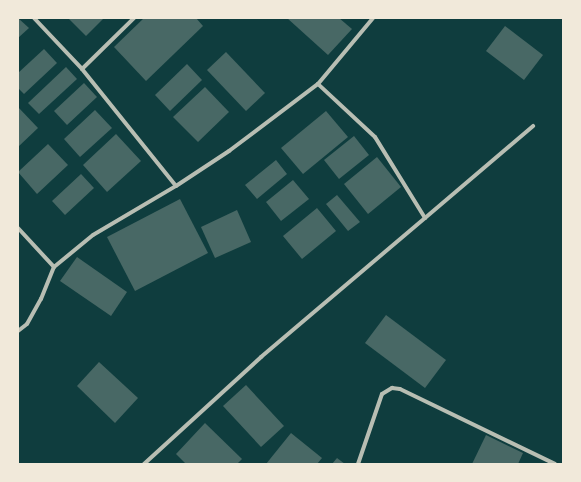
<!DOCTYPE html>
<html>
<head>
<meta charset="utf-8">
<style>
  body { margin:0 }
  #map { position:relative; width:581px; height:482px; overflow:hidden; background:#0f3d3e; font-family:"Work Sans",sans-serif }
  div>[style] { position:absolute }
  .building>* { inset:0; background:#486865 }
  .minor>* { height:4px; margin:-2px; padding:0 2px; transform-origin:2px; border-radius:2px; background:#b8beb3 }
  span { translate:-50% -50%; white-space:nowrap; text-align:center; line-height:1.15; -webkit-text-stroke:3px #f1e9da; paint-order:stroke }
  .frame { position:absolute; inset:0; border:19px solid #f1e9da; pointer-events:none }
</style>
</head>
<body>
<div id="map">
  <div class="building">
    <i style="clip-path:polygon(18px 18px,29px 28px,18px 38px)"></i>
    <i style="clip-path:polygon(68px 18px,104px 18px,86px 36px)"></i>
    <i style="clip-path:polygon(144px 18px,196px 18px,203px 26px,146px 81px,114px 47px)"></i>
    <i style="clip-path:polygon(287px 18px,339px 18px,352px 29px,328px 55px)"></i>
    <i style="clip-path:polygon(505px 26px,543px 55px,524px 80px,486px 51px)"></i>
    <i style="clip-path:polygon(44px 49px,57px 63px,24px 94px,18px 88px,18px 73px)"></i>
    <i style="clip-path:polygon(226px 52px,265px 93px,246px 111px,207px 70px)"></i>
    <i style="clip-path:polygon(187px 64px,202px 80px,170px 111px,155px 95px)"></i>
    <i style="clip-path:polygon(66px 67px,77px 79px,39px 114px,28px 103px)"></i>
    <i style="clip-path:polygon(84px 83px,97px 97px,67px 125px,54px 111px)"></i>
    <i style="clip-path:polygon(205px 87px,229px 112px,198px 142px,173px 117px)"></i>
    <i style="clip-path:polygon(18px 107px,38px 128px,18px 147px)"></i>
    <i style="clip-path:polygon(95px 110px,112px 128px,80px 157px,64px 139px)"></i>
    <i style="clip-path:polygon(326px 111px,348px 137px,303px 174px,281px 148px)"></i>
    <i style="clip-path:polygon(116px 134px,141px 161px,107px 192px,83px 165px)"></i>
    <i style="clip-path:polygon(354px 136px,369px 155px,339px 179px,324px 160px)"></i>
    <i style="clip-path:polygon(48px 144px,68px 165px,37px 194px,18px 172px)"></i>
    <i style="clip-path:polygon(377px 157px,401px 187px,368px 214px,344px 184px)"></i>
    <i style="clip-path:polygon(276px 160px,287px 174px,257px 199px,245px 185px)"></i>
    <i style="clip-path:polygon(81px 174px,94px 188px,65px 215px,52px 201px)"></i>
    <i style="clip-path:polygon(293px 180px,309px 199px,281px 221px,266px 202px)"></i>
    <i style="clip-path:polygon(337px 195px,360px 222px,348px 231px,326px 204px)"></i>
    <i style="clip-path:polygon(180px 199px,208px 253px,135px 291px,107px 237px)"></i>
    <i style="clip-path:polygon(317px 208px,336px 231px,302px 259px,283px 236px)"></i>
    <i style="clip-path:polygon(237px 210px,251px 242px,215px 258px,201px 227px)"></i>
    <i style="clip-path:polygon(77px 257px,127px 292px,111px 316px,60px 281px)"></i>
    <i style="clip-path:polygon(386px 315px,446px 360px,425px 388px,365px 343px)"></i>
    <i style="clip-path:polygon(99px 362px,138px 398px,115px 423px,77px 386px)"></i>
    <i style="clip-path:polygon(246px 385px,284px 426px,261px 447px,223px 406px)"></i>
    <i style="clip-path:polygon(205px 423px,242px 459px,237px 464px,186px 464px,176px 454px)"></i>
    <i style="clip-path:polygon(291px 433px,322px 458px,317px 464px,266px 464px)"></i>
    <i style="clip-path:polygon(486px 435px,523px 453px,518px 464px,472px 464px)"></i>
    <i style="clip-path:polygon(337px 458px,345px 464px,332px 464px)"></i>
  </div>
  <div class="minor">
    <i style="left:34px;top:18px;width:70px;rotate:46.7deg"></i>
    <i style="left:82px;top:69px;width:150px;rotate:51.2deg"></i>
    <i style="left:82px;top:69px;width:73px;rotate:-44.4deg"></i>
    <i style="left:425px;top:218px;width:142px;rotate:-40.4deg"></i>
    <i style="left:18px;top:228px;width:53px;rotate:47.3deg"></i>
    <i style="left:18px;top:331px;width:11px;rotate:-38deg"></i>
    <i style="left:27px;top:324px;width:29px;rotate:-61deg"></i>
    <i style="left:41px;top:299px;width:35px;rotate:-68deg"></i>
    <i style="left:54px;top:267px;width:50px;rotate:-39.4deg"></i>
    <i style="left:93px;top:235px;width:96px;rotate:-30.6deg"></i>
    <i style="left:176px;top:186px;width:64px;rotate:-33.4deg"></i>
    <i style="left:229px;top:151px;width:111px;rotate:-37deg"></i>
    <i style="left:144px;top:464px;width:159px;rotate:-42.4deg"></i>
    <i style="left:261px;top:357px;width:215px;rotate:-40.3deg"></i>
    <i style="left:425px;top:218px;width:95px;rotate:-121.7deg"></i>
    <i style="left:375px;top:137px;width:78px;rotate:-137.1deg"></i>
    <i style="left:318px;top:84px;width:86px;rotate:-50.2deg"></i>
    <i style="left:358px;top:464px;width:74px;rotate:-71.1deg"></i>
    <i style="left:382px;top:394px;width:12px;rotate:-31deg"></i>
    <i style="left:392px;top:388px;width:8px;rotate:7deg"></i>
    <i style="left:400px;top:389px;width:172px;rotate:25.8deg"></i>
  </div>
  <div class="frame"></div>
</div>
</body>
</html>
